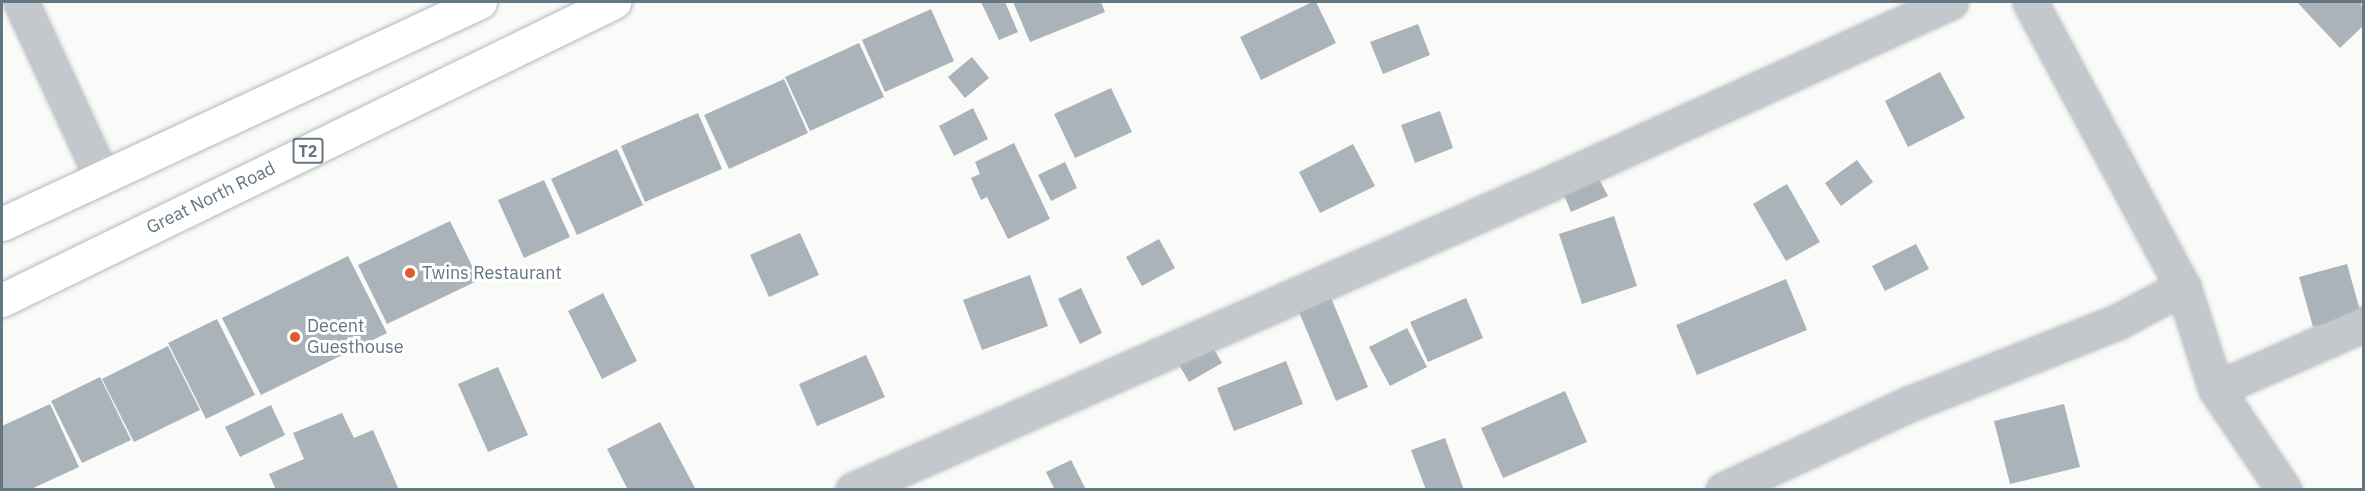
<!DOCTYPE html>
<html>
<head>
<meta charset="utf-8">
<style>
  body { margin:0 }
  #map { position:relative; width:2365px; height:491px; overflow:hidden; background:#fafaf8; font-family:"IBM Plex Sans",sans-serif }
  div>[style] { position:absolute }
  .building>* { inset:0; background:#aab3b9 }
  .roads { filter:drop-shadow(0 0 2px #b4b9bd) drop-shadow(0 0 2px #b4b9bd) }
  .minor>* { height:33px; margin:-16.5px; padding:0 16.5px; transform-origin:16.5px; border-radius:16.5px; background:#c3c8cc }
  .highway>* { height:33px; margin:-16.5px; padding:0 16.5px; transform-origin:16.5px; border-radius:16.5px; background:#fff }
  .dots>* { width:16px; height:16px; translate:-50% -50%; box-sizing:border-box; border:3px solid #fff; border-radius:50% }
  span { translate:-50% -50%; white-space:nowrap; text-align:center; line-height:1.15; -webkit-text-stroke:6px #fff; paint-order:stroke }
  .shield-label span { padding:2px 4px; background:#fff; border:2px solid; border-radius:4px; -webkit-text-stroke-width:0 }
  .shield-label { font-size:16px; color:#657683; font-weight:700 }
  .street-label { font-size:18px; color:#657683 }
  .poi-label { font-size:18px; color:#657683 }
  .left { translate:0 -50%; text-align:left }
  .frame { position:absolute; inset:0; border:3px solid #657683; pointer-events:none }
</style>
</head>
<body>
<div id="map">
  <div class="building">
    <i style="clip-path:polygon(981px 2px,1005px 2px,1018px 32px,999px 40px)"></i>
    <i style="clip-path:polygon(1013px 2px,1101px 2px,1105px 12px,1030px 42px)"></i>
    <i style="clip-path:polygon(1312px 2px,1316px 2px,1336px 43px,1261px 80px,1240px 37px)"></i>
    <i style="clip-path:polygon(2297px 2px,2361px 2px,2364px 25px,2340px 48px)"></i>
    <i style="clip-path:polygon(931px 9px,954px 61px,885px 92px,862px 40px)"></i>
    <i style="clip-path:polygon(1418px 24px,1430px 55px,1383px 74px,1370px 42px)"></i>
    <i style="clip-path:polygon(859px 43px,884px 97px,810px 131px,785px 77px)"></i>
    <i style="clip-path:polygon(972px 57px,989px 78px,965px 98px,948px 77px)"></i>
    <i style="clip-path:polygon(1940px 72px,1965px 118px,1908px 147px,1885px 101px)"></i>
    <i style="clip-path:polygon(784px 79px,808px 133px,729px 169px,704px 115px)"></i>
    <i style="clip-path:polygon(1111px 88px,1132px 132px,1075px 158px,1054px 114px)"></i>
    <i style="clip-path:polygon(973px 108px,988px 139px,954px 156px,939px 126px)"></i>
    <i style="clip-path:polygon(1440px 111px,1453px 148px,1415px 163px,1401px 125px)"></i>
    <i style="clip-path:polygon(698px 113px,722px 169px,645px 202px,621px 146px)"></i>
    <i style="clip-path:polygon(1014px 143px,1050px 219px,1008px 239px,987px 197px,981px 200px,971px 178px,980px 174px,975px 162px)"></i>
    <i style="clip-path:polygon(1353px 144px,1375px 186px,1320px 213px,1299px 172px)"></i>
    <i style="clip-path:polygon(617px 149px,643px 205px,577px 235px,551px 179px)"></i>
    <i style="clip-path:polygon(1857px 160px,1873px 182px,1841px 206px,1825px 183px)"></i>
    <i style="clip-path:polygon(1065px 162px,1077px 188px,1051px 201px,1038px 175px)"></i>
    <i style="clip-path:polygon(1599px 179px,1608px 196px,1571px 212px,1564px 195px)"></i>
    <i style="clip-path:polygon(544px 180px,570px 237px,524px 258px,498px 200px)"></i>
    <i style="clip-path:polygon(1787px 184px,1820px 242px,1786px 261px,1753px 204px)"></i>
    <i style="clip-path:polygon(1614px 216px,1637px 286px,1582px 304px,1559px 234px)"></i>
    <i style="clip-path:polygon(450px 221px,479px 280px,387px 324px,358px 265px)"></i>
    <i style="clip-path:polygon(800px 233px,819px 275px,769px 297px,750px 255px)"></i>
    <i style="clip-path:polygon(1159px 239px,1175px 268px,1142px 286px,1126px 257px)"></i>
    <i style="clip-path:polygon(1916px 244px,1929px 269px,1885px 291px,1872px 266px)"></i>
    <i style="clip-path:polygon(348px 256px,387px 333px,261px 395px,222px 318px)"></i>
    <i style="clip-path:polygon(2347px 264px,2361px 314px,2313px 327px,2299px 277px)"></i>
    <i style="clip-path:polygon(1030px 275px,1048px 326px,982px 350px,963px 300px)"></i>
    <i style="clip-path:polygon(1786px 279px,1807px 330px,1697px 375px,1676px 325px)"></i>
    <i style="clip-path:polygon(1081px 288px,1102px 333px,1080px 344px,1058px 299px)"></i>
    <i style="clip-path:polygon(603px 293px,637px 361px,602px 379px,568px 311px)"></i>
    <i style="clip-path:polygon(1329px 293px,1368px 387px,1336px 401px,1297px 307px)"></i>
    <i style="clip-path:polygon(1466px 298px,1483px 338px,1428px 362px,1410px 322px)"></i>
    <i style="clip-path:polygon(217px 319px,255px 395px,206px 419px,168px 343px)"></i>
    <i style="clip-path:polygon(1407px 328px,1427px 367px,1390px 386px,1369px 347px)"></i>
    <i style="clip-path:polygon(1211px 344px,1222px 363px,1189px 382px,1178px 363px)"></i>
    <i style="clip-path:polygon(168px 346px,200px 410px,134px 442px,102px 379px)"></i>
    <i style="clip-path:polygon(866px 355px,885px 397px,817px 426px,799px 384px)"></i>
    <i style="clip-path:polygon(1286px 361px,1303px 404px,1234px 431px,1217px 388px)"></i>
    <i style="clip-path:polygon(498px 367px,528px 435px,488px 452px,458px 384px)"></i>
    <i style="clip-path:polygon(100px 377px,131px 440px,82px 463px,51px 401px)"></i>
    <i style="clip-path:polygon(1565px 391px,1587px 442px,1503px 478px,1481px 428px)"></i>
    <i style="clip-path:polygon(50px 404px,79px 467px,29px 490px,2px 490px,2px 426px)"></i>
    <i style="clip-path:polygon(2064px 404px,2080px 467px,2010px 484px,1994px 421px)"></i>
    <i style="clip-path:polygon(271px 405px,285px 435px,240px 457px,225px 427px)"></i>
    <i style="clip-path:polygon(342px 413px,354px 438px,373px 430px,399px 490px,276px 490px,269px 474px,304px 459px,293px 433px)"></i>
    <i style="clip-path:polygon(660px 422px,696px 490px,628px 490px,607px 449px)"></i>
    <i style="clip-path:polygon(1445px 438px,1464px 490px,1426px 490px,1411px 450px)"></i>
    <i style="clip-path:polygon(1071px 460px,1086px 490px,1055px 490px,1046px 472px)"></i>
  </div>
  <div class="roads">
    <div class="minor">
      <i style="left:21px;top:2px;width:193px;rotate:65.2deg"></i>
      <i style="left:2030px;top:2px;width:323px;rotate:61.8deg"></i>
      <i style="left:2183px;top:287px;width:107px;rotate:72.1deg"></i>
      <i style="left:2216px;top:389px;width:122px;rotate:56deg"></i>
      <i style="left:2216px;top:389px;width:162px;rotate:-23.7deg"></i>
      <i style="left:853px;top:490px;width:760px;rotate:-23.73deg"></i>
      <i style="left:1549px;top:184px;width:441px;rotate:-24.4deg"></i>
      <i style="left:1723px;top:490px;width:205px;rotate:-24.8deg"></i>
      <i style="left:1909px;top:404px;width:224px;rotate:-21.5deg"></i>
      <i style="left:2117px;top:322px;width:75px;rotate:-27.9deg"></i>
    </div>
    <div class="highway">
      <i style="left:2px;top:224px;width:527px;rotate:-24.91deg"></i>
      <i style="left:2px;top:300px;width:681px;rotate:-25.96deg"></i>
    </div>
  </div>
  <div class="dots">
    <i style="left:410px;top:273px;background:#e4572e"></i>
    <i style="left:295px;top:337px;background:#e4572e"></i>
  </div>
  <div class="shield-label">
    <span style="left:308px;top:151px">T2</span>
  </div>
  <div class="street-label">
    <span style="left:211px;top:198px;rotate:-26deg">Great North Road</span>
  </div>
  <div class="poi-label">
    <span class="left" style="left:422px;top:273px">Twins Restaurant</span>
    <span class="left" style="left:307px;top:337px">Decent<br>Guesthouse</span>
  </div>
  <div class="frame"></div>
</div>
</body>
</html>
